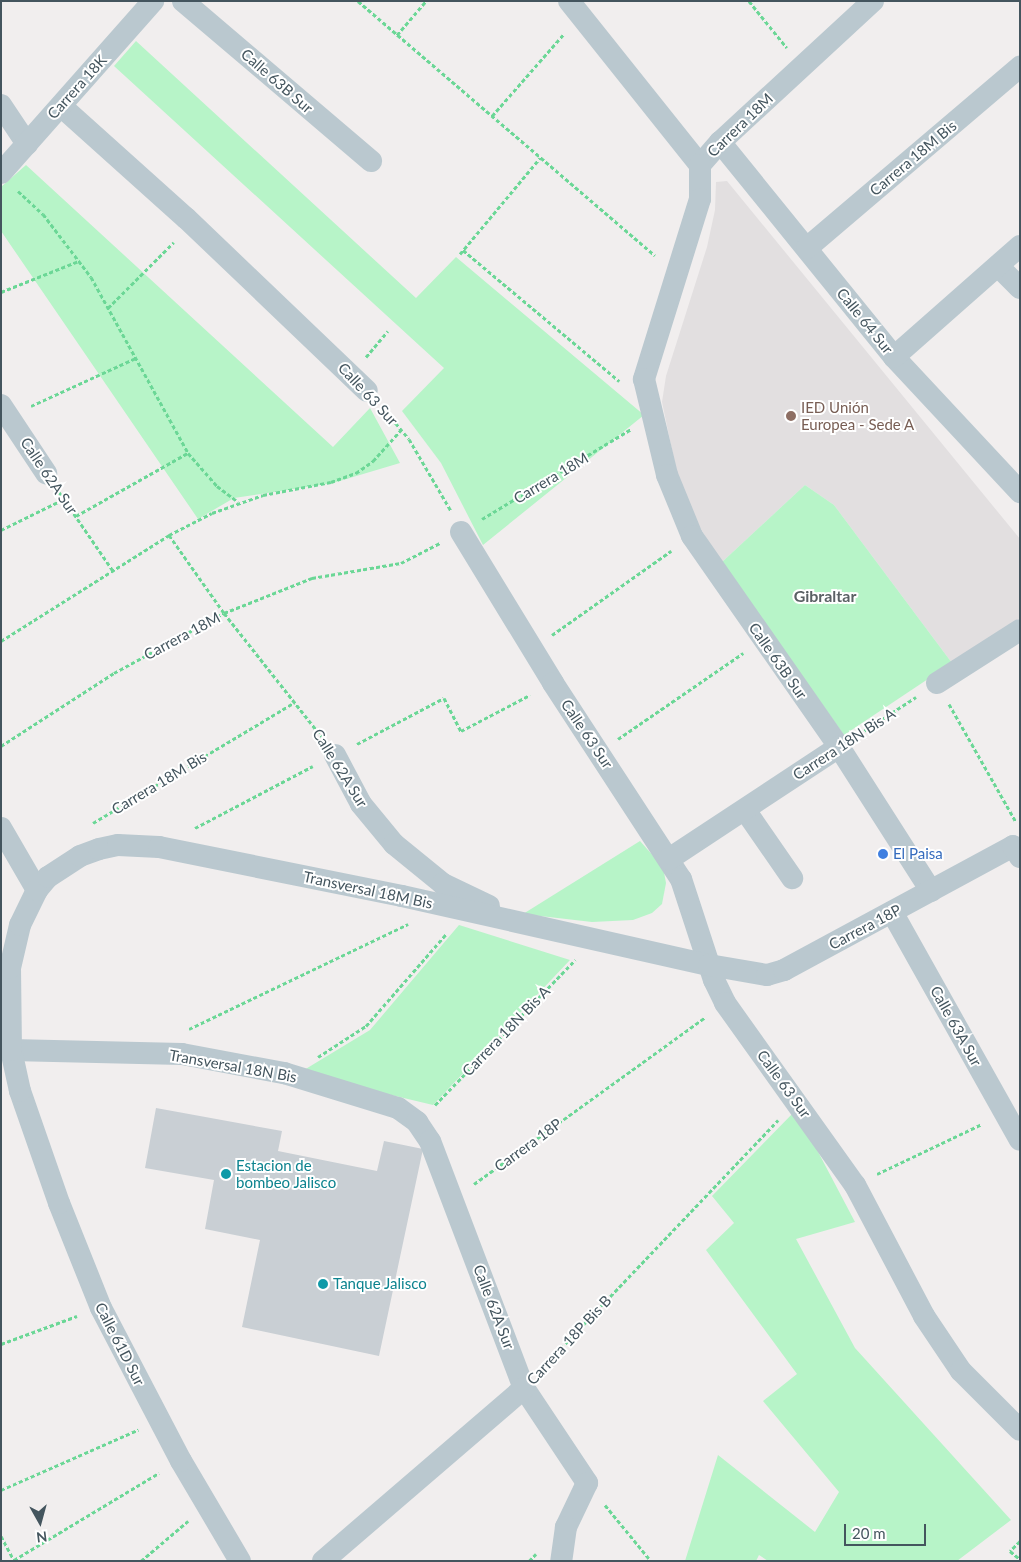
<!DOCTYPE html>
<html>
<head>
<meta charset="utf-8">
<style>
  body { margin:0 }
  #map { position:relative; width:1021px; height:1562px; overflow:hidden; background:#f1eeee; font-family:Lato,sans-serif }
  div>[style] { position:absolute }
  .education>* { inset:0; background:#e2dfe0 }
  .green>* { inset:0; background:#b7f4c8 }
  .building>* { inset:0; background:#c9cfd4 }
  .path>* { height:3px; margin-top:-1.5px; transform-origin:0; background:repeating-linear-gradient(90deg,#6bd796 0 4px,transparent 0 6.5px) }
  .minor>* { height:22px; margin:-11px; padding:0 11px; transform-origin:11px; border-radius:11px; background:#bac8cf }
  .dots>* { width:14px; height:14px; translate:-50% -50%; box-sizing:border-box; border:2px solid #fff; border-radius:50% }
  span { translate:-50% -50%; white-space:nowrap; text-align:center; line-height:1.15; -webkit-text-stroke:4px #fff; paint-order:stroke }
  .street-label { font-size:15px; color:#44555e }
  .education-label { font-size:15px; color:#785e54 }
  .left { translate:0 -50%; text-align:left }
  .shop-label { font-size:15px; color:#366cbe }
  .culture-label { font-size:15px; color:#0d838f }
  .neighbourhood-label { font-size:16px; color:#5a6064; font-weight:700 }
  .frame { position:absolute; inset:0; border:2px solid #44555e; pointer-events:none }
  .north { position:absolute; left:15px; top:1497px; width:50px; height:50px; -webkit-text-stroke:4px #fff; paint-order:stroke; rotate:173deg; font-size:14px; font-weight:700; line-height:20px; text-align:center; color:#44555e }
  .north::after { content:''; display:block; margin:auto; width:18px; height:22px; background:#44555e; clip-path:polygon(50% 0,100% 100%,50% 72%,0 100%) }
  .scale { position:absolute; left:844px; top:1524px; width:82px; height:22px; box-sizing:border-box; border:2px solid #44555e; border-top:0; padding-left:6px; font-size:15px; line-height:18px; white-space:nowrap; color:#44555e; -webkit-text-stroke:4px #fff; paint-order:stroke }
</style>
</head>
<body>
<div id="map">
  <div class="education">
    <i style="clip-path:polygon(727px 181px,1020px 539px,1020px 618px,952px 663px,834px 505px,805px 485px,721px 563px,695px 519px,677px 474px,662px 402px,666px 376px,707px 247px,715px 210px,716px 182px)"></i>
  </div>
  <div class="green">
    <i style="clip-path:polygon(136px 41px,416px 298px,456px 257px,644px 415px,483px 545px,441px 463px,402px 411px,444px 368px,114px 66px)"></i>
    <i style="clip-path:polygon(26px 165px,333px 447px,370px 408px,400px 463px,333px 483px,234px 498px,198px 519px,1px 231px,1px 187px)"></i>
    <i style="clip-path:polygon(805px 485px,834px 505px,952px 663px,844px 735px,721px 563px)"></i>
    <i style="clip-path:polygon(640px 841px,663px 867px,666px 883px,662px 904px,652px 913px,633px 920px,592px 922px,523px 914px)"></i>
    <i style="clip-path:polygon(459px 925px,570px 960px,433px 1105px,299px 1073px,370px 1030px)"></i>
    <i style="clip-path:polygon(796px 1110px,855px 1222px,796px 1239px,855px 1348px,1011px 1520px,957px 1561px,768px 1561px,759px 1555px,756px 1561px,685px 1561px,718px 1455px,815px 1532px,839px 1492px,763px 1401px,797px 1374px,706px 1250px,734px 1223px,712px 1196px)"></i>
  </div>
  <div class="building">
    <i style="clip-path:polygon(156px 1108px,282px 1131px,278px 1151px,377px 1171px,384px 1141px,423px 1149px,379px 1356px,242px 1327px,260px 1240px,205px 1229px,214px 1180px,145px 1168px)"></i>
  </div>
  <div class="path">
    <i style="left:358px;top:1px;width:391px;rotate:40.6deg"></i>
    <i style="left:749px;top:1px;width:60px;rotate:51deg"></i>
    <i style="left:397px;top:35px;width:45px;rotate:-49.5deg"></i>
    <i style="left:492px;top:116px;width:108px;rotate:-48.8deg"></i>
    <i style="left:18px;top:191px;width:34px;rotate:43deg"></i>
    <i style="left:43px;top:214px;width:79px;rotate:52.7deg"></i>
    <i style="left:91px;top:277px;width:201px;rotate:61.1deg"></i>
    <i style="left:188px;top:453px;width:44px;rotate:48.7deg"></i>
    <i style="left:217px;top:486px;width:26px;rotate:37deg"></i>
    <i style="left:463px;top:250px;width:204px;rotate:40deg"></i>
    <i style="left:460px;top:254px;width:125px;rotate:-50.2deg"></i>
    <i style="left:1px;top:292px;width:84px;rotate:-21.7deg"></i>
    <i style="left:108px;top:308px;width:93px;rotate:-45deg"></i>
    <i style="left:366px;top:357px;width:34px;rotate:-50deg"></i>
    <i style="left:31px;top:406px;width:115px;rotate:-24.6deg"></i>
    <i style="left:383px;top:408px;width:40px;rotate:50deg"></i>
    <i style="left:409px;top:439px;width:83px;rotate:59.7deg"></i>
    <i style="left:59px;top:492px;width:96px;rotate:55.6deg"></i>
    <i style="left:76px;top:516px;width:129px;rotate:-29.4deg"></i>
    <i style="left:482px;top:519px;width:174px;rotate:-31.1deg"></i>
    <i style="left:1px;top:530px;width:70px;rotate:-26.2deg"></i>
    <i style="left:169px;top:535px;width:95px;rotate:54.8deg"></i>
    <i style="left:224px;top:613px;width:157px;rotate:51.7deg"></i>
    <i style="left:552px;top:635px;width:146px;rotate:-35.2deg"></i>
    <i style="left:1px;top:641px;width:199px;rotate:-32.2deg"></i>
    <i style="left:169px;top:535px;width:48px;rotate:-27.1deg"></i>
    <i style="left:212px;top:513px;width:54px;rotate:-19.4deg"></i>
    <i style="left:263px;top:495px;width:69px;rotate:-10.8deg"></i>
    <i style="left:331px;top:482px;width:27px;rotate:-20deg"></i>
    <i style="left:356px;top:473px;width:21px;rotate:-35deg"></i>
    <i style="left:373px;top:461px;width:42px;rotate:-47.9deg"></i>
    <i style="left:949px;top:704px;width:136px;rotate:60.4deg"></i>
    <i style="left:859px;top:734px;width:68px;rotate:-33deg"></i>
    <i style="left:618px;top:739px;width:152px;rotate:-34.5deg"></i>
    <i style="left:357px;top:744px;width:98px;rotate:-27.9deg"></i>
    <i style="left:444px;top:698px;width:37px;rotate:63deg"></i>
    <i style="left:461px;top:731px;width:78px;rotate:-27.6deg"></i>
    <i style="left:1px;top:746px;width:135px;rotate:-32.9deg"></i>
    <i style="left:114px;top:673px;width:125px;rotate:-28.6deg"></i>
    <i style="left:224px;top:613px;width:95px;rotate:-21.7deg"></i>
    <i style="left:312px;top:578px;width:90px;rotate:-9.6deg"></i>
    <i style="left:401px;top:563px;width:44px;rotate:-27.1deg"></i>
    <i style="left:93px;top:823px;width:235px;rotate:-30.9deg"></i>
    <i style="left:195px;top:828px;width:133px;rotate:-27.7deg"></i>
    <i style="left:189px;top:1029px;width:243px;rotate:-25.6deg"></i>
    <i style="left:318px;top:1057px;width:57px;rotate:-32.9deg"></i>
    <i style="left:366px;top:1026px;width:123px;rotate:-48.9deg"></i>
    <i style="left:435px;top:1105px;width:202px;rotate:-46deg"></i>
    <i style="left:877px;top:1174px;width:116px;rotate:-25.5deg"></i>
    <i style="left:474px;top:1184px;width:284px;rotate:-35.8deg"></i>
    <i style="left:1px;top:1344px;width:81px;rotate:-20.2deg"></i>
    <i style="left:543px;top:1367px;width:341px;rotate:-46.4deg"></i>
    <i style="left:1px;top:1490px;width:150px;rotate:-23.7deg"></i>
    <i style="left:605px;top:1505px;width:72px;rotate:50.6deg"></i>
    <i style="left:1px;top:1536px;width:27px;rotate:62deg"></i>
    <i style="left:1020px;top:1541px;width:14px;rotate:135deg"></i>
    <i style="left:1010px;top:1551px;width:13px;rotate:39deg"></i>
    <i style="left:14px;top:1560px;width:169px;rotate:-31deg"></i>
    <i style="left:141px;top:1561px;width:62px;rotate:-40.4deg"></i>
    <i style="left:529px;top:1561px;width:10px;rotate:-45deg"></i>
  </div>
  <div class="minor">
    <i style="left:183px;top:1px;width:247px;rotate:40.4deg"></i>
    <i style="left:569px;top:1px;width:210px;rotate:51.4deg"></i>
    <i style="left:873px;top:1px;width:208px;rotate:137.3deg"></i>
    <i style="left:720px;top:142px;width:30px;rotate:131deg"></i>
    <i style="left:700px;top:165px;width:34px;rotate:90deg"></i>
    <i style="left:700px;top:199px;width:189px;rotate:107.3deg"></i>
    <i style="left:644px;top:379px;width:99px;rotate:76.5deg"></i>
    <i style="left:667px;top:475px;width:66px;rotate:67.7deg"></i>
    <i style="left:692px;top:536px;width:257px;rotate:55.1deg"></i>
    <i style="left:839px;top:747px;width:171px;rotate:57.4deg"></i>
    <i style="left:1px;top:105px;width:47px;rotate:56.3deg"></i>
    <i style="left:61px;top:106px;width:168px;rotate:41.9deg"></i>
    <i style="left:186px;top:218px;width:250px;rotate:43.7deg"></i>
    <i style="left:720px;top:142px;width:277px;rotate:51deg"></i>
    <i style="left:894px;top:357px;width:185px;rotate:47deg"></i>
    <i style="left:1px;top:173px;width:230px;rotate:-48.5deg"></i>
    <i style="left:807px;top:248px;width:280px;rotate:-40.4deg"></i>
    <i style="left:998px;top:266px;width:31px;rotate:45deg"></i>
    <i style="left:894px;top:357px;width:168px;rotate:-41.4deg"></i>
    <i style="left:1px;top:405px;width:82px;rotate:56.5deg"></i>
    <i style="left:461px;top:532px;width:177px;rotate:58.6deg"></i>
    <i style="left:553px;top:683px;width:234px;rotate:56.9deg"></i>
    <i style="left:681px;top:879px;width:106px;rotate:71.9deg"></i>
    <i style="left:714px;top:980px;width:25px;rotate:64deg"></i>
    <i style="left:725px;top:1003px;width:224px;rotate:54.5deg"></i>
    <i style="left:855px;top:1185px;width:148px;rotate:62.2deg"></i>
    <i style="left:924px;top:1316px;width:66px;rotate:56.1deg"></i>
    <i style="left:961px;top:1371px;width:83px;rotate:45deg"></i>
    <i style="left:937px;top:683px;width:98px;rotate:-32.6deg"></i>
    <i style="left:335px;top:755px;width:55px;rotate:62deg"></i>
    <i style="left:361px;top:804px;width:52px;rotate:50.5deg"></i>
    <i style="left:394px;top:844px;width:63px;rotate:39.2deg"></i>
    <i style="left:443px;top:884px;width:51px;rotate:25.6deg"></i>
    <i style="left:745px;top:810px;width:83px;rotate:55.3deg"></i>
    <i style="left:1px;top:828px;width:72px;rotate:59.9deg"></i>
    <i style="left:669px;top:859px;width:204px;rotate:-33.4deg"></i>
    <i style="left:892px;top:912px;width:261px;rotate:60.7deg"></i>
    <i style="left:11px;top:1050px;width:171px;rotate:1.3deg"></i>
    <i style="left:182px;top:1054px;width:104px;rotate:10.6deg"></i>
    <i style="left:284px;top:1073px;width:119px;rotate:17.1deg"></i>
    <i style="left:398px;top:1108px;width:24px;rotate:36deg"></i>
    <i style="left:417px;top:1122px;width:23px;rotate:56deg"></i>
    <i style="left:430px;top:1141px;width:264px;rotate:69.2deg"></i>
    <i style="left:524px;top:1388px;width:114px;rotate:56.4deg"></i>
    <i style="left:587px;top:1483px;width:49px;rotate:115.5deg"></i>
    <i style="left:566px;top:1527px;width:34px;rotate:98deg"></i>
    <i style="left:240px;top:1561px;width:116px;rotate:-120.5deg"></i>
    <i style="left:181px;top:1461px;width:173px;rotate:-117.6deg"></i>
    <i style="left:101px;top:1308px;width:113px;rotate:-111.8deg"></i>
    <i style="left:59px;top:1203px;width:119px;rotate:-109.2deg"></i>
    <i style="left:20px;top:1091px;width:42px;rotate:-102.4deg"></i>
    <i style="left:11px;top:1050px;width:82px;rotate:-90.7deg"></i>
    <i style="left:10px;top:968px;width:44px;rotate:-76.9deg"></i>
    <i style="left:20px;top:925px;width:39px;rotate:-64deg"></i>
    <i style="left:37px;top:890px;width:17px;rotate:-50deg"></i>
    <i style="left:48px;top:877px;width:38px;rotate:-33deg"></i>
    <i style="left:80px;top:856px;width:20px;rotate:-20deg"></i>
    <i style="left:99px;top:849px;width:19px;rotate:-12deg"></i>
    <i style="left:118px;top:845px;width:41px;rotate:2.8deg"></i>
    <i style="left:159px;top:847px;width:248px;rotate:11.4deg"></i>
    <i style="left:402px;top:896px;width:315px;rotate:12.7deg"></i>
    <i style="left:709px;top:965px;width:59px;rotate:9.8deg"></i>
    <i style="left:767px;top:975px;width:18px;rotate:-16deg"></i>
    <i style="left:784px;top:970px;width:260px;rotate:-28.4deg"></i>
    <i style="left:1013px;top:846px;width:13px;rotate:58deg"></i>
    <i style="left:323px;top:1561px;width:265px;rotate:-40.7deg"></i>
  </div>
  <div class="dots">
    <i style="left:791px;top:416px;background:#8d6e63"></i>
    <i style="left:883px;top:854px;background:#3f7fe0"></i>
    <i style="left:226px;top:1174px;background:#0f9aa8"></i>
    <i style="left:323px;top:1284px;background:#0f9aa8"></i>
  </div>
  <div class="street-label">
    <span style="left:277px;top:81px;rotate:41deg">Calle 63B Sur</span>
    <span style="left:77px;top:87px;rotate:-48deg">Carrera 18K</span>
    <span style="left:740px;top:125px;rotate:-44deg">Carrera 18M</span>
    <span style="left:913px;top:158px;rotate:-40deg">Carrera 18M Bis</span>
    <span style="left:865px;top:321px;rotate:51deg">Calle 64 Sur</span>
    <span style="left:368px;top:394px;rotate:47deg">Calle 63 Sur</span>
    <span style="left:49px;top:476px;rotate:56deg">Calle 62A Sur</span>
    <span style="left:551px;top:478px;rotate:-31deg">Carrera 18M</span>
    <span style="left:182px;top:636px;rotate:-28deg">Carrera 18M</span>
    <span style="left:778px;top:661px;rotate:55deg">Calle 63B Sur</span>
    <span style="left:587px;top:734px;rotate:56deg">Calle 63 Sur</span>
    <span style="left:844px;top:744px;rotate:-33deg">Carrera 18N Bis A</span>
    <span style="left:340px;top:768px;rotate:58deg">Calle 62A Sur</span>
    <span style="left:159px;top:783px;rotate:-31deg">Carrera 18M Bis</span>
    <span style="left:368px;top:890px;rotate:12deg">Transversal 18M Bis</span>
    <span style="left:865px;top:927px;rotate:-28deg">Carrera 18P</span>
    <span style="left:956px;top:1026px;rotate:61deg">Calle 63A Sur</span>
    <span style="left:506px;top:1031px;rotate:-46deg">Carrera 18N Bis A</span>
    <span style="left:233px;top:1066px;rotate:10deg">Transversal 18N Bis</span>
    <span style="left:784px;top:1084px;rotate:54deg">Calle 63 Sur</span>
    <span style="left:528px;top:1145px;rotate:-36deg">Carrera 18P</span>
    <span style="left:494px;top:1307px;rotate:69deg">Calle 62A Sur</span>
    <span style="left:569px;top:1340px;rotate:-47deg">Carrera 18P Bis B</span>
    <span style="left:120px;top:1344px;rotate:63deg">Calle 61D Sur</span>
  </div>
  <div class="education-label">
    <span class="left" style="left:801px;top:416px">IED Unión<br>Europea - Sede A</span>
  </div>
  <div class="shop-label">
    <span class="left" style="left:893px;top:854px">El Paisa</span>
  </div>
  <div class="culture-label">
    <span class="left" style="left:236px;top:1174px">Estacion de<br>bombeo Jalisco</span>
    <span class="left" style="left:333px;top:1284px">Tanque Jalisco</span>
  </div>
  <div class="neighbourhood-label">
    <span style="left:825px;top:596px">Gibraltar</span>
  </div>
  <div class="frame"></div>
  <div class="north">N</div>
  <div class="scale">20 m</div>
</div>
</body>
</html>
